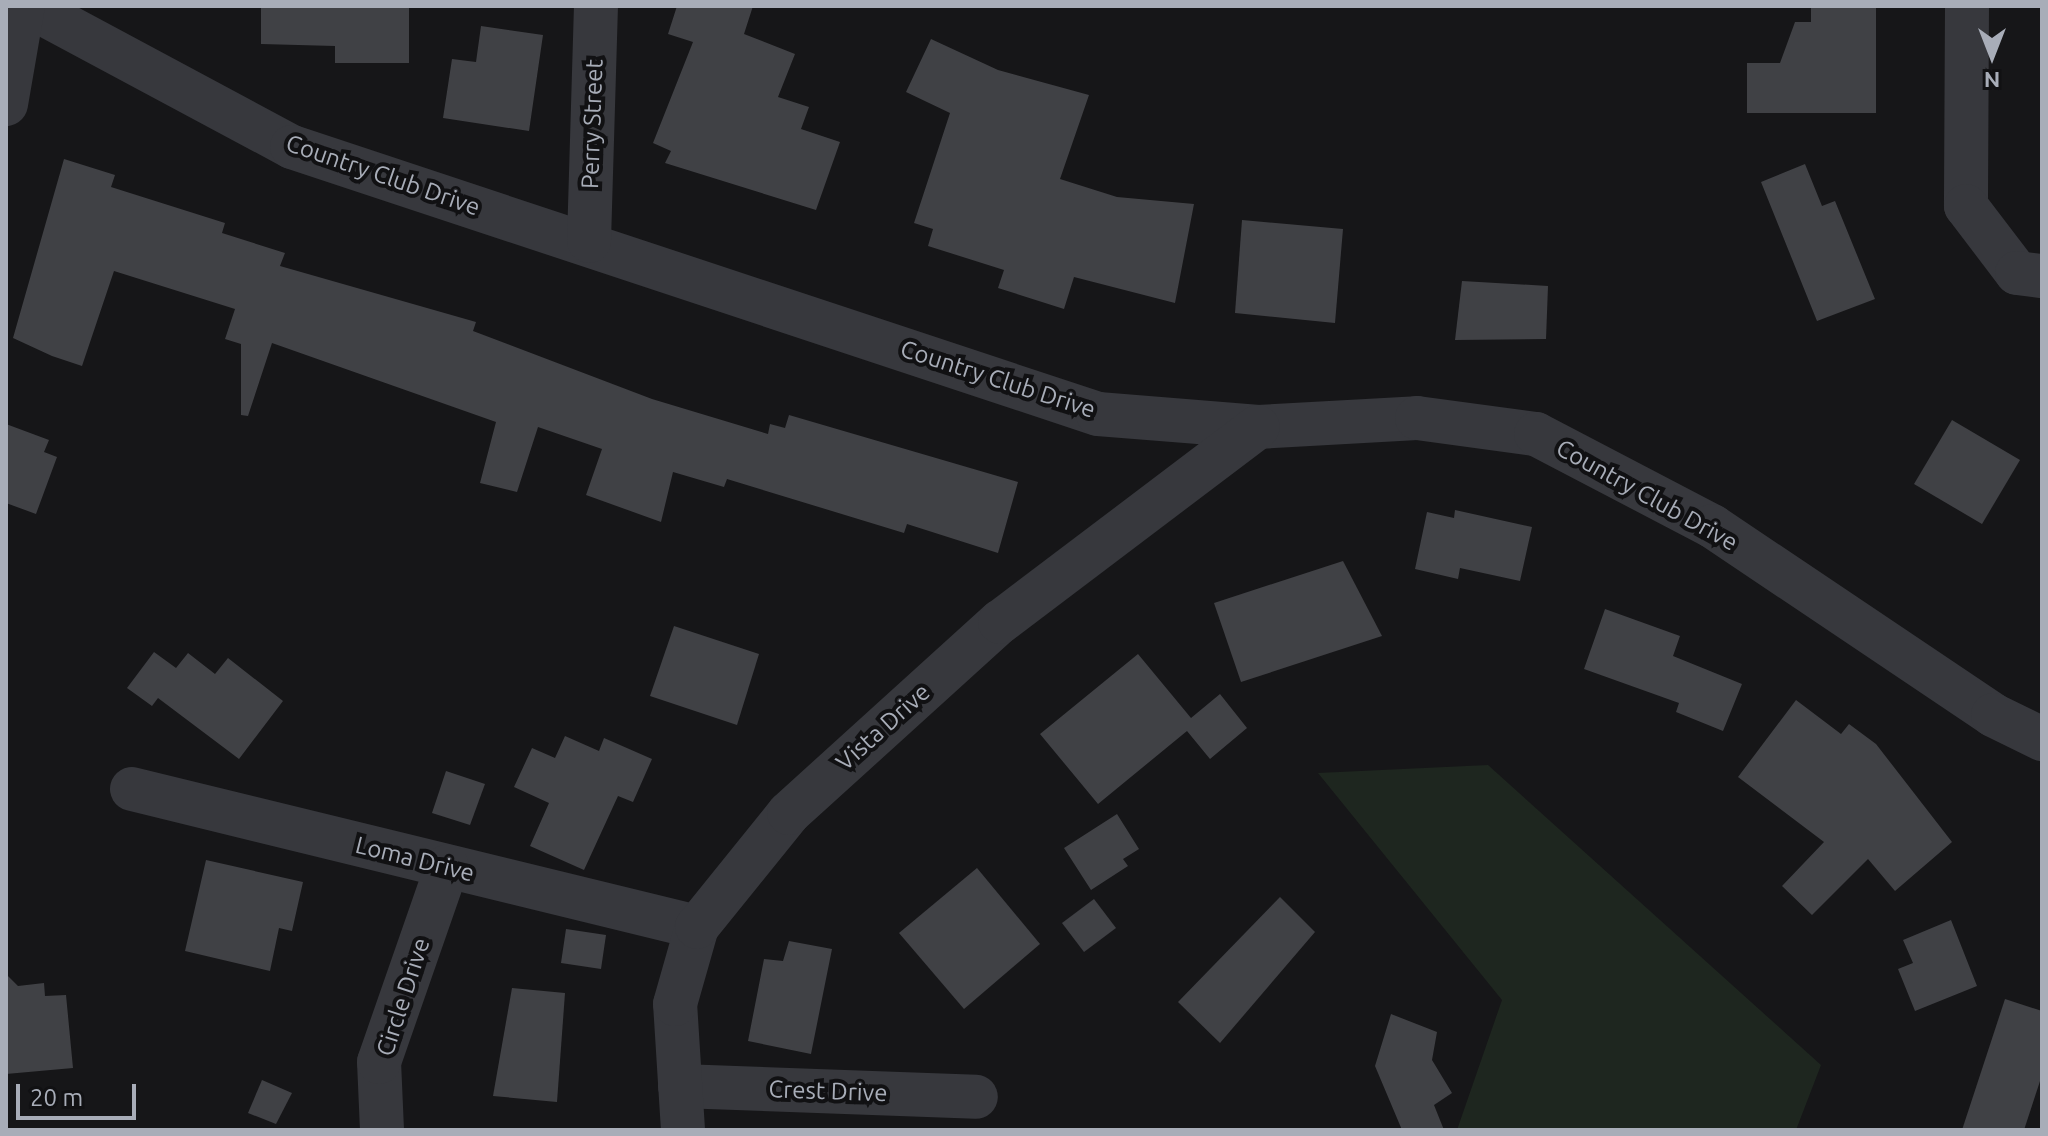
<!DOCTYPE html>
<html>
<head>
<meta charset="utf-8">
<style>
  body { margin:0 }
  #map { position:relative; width:2048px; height:1136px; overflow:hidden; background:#161618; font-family:Ubuntu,sans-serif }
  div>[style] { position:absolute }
  .green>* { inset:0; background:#1e261f }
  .building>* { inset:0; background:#404145 }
  .minor>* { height:44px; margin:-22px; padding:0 22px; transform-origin:22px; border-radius:22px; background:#37383d }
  span { translate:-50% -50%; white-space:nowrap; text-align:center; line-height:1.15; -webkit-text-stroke:8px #111113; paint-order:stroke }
  .street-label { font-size:24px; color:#a8adb8 }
  .frame { position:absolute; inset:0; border:8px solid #a8adb8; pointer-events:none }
  .north { position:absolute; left:1952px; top:16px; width:80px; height:80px; -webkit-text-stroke:6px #111113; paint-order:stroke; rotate:180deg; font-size:22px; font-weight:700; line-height:32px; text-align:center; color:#a8adb8 }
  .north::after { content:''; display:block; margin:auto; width:28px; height:36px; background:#a8adb8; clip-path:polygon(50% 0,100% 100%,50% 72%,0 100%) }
  .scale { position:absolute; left:16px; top:1084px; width:120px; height:36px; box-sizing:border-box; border:4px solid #a8adb8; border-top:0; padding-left:10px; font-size:24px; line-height:28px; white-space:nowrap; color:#a8adb8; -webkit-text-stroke:6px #111113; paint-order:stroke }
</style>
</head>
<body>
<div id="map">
  <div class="green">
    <i style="clip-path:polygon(1488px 765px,1821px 1065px,1796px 1130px,1457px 1130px,1502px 1000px,1318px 773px)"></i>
  </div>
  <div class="building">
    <i style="clip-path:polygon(261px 6px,409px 6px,409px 63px,335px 63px,335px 46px,261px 44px)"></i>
    <i style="clip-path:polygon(677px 6px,753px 6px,744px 34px,795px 54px,778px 97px,809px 107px,801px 129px,840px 142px,816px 210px,665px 163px,671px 151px,653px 143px,693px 42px,668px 34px)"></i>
    <i style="clip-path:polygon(1811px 6px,1876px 6px,1876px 113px,1747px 113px,1747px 63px,1780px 63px,1795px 22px,1811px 22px)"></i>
    <i style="clip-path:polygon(481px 26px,543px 35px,529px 131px,443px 118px,452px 59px,476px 62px)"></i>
    <i style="clip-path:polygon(931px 39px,998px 70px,1089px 95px,1060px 179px,1117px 197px,1194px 204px,1175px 303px,1074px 277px,1064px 309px,998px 288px,1004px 270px,928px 246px,933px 229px,914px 223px,950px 113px,906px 92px)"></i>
    <i style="clip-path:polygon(64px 159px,115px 175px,111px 187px,225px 223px,222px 233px,285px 253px,280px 266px,476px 322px,473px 331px,652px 399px,768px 434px,770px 424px,785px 428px,789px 415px,1018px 482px,998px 553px,907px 524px,904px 533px,727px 479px,724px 487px,673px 472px,661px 522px,586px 495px,602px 449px,538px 427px,517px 492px,480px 483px,496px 422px,272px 343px,248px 416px,241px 415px,241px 344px,225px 339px,235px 309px,114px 271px,82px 366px,52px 356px,13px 338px)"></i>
    <i style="clip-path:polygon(1805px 164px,1822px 206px,1835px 201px,1875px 299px,1817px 321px,1761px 182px)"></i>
    <i style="clip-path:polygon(1242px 220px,1343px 229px,1335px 323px,1235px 313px)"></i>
    <i style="clip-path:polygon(1462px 281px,1548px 286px,1546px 339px,1455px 340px)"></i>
    <i style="clip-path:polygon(1952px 420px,2020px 460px,1982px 524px,1914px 484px)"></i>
    <i style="clip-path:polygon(6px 424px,49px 440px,44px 452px,57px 457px,36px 514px,6px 503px)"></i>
    <i style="clip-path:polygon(1455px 510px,1532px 527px,1520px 581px,1460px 568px,1458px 579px,1415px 569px,1427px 512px,1454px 518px)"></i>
    <i style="clip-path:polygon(1343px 561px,1382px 636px,1241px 682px,1214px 603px)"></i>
    <i style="clip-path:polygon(1605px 609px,1680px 636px,1673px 656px,1742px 684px,1723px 731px,1676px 712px,1679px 703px,1584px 669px)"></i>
    <i style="clip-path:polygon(674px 626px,759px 654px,737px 725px,650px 696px)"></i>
    <i style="clip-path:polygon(154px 652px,176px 668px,188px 653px,215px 674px,228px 658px,283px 701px,239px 759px,158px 698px,152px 706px,127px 688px)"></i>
    <i style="clip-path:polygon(1138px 654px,1191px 718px,1220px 694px,1247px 728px,1210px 759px,1187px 731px,1098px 804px,1040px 734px)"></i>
    <i style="clip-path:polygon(1796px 700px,1841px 734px,1849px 724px,1876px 744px,1952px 842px,1895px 891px,1868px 859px,1812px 915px,1782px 886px,1824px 842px,1738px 777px)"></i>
    <i style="clip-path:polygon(565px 736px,599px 751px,604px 738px,652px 759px,633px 802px,618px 796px,584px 870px,530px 846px,549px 803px,514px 787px,532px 748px,555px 758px)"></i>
    <i style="clip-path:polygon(446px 771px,485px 784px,470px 825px,432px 813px)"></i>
    <i style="clip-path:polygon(1117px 814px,1139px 849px,1123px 859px,1128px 866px,1091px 890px,1064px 848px)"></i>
    <i style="clip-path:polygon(206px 860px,303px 882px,292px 931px,279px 928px,270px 971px,185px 951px)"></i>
    <i style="clip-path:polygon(977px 868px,1040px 944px,964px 1009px,899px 933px)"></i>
    <i style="clip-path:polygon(1280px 897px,1315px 932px,1220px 1043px,1178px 1002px)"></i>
    <i style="clip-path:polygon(1094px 899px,1116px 928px,1084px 952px,1062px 923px)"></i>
    <i style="clip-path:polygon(1951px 920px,1977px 986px,1915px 1011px,1898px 969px,1913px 963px,1903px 940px)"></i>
    <i style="clip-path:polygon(566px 929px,606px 935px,601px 969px,561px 963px)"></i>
    <i style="clip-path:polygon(789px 941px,832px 949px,811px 1054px,748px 1041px,764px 959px,783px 961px)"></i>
    <i style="clip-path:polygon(6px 974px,18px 986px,44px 983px,45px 996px,66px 995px,73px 1068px,6px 1074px)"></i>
    <i style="clip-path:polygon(512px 988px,565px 993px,557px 1102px,493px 1096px)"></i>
    <i style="clip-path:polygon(2005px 999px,2042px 1011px,2042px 1075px,2024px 1130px,1962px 1130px)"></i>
    <i style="clip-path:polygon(1391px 1014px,1437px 1032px,1432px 1060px,1452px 1093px,1434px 1105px,1444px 1130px,1402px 1130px,1375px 1066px)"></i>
    <i style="clip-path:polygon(262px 1080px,292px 1093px,276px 1124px,248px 1113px)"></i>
  </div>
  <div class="minor">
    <i style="left:29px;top:6px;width:298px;rotate:28.2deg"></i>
    <i style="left:292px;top:147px;width:849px;rotate:18.33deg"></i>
    <i style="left:1098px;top:414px;width:161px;rotate:4.6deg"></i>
    <i style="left:1258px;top:427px;width:159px;rotate:-3.2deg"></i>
    <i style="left:1417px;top:418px;width:120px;rotate:7.7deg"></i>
    <i style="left:1536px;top:434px;width:199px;rotate:27.6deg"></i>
    <i style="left:1712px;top:526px;width:339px;rotate:33.9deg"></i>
    <i style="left:1993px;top:715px;width:55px;rotate:26.1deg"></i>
    <i style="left:1967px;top:6px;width:200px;rotate:90.3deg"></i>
    <i style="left:1966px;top:206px;width:84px;rotate:52.7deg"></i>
    <i style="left:2017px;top:273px;width:25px;rotate:7deg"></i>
    <i style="left:6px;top:104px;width:99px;rotate:-80.2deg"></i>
    <i style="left:589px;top:241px;width:235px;rotate:-88.3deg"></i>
    <i style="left:132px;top:789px;width:582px;rotate:13.73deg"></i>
    <i style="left:680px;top:1086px;width:296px;rotate:2.1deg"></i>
    <i style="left:382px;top:1130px;width:68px;rotate:-92.5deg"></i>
    <i style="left:379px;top:1062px;width:207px;rotate:-70.8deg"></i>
    <i style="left:683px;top:1130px;width:126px;rotate:-93.6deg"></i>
    <i style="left:675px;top:1004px;width:80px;rotate:-74.1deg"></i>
    <i style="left:697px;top:927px;width:146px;rotate:-51.1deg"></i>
    <i style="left:789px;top:813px;width:285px;rotate:-42.2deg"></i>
    <i style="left:1000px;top:622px;width:323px;rotate:-37.1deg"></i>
  </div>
  <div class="street-label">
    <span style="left:592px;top:124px;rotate:-88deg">Perry Street</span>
    <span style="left:383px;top:175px;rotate:19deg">Country Club Drive</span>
    <span style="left:998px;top:379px;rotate:18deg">Country Club Drive</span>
    <span style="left:1647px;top:495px;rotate:29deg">Country Club Drive</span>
    <span style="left:883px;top:727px;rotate:-42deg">Vista Drive</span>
    <span style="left:415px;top:859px;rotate:14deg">Loma Drive</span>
    <span style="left:403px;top:997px;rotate:-72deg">Circle Drive</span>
    <span style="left:828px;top:1091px;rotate:2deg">Crest Drive</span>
  </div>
  <div class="frame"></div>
  <div class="north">N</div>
  <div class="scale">20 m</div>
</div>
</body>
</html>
